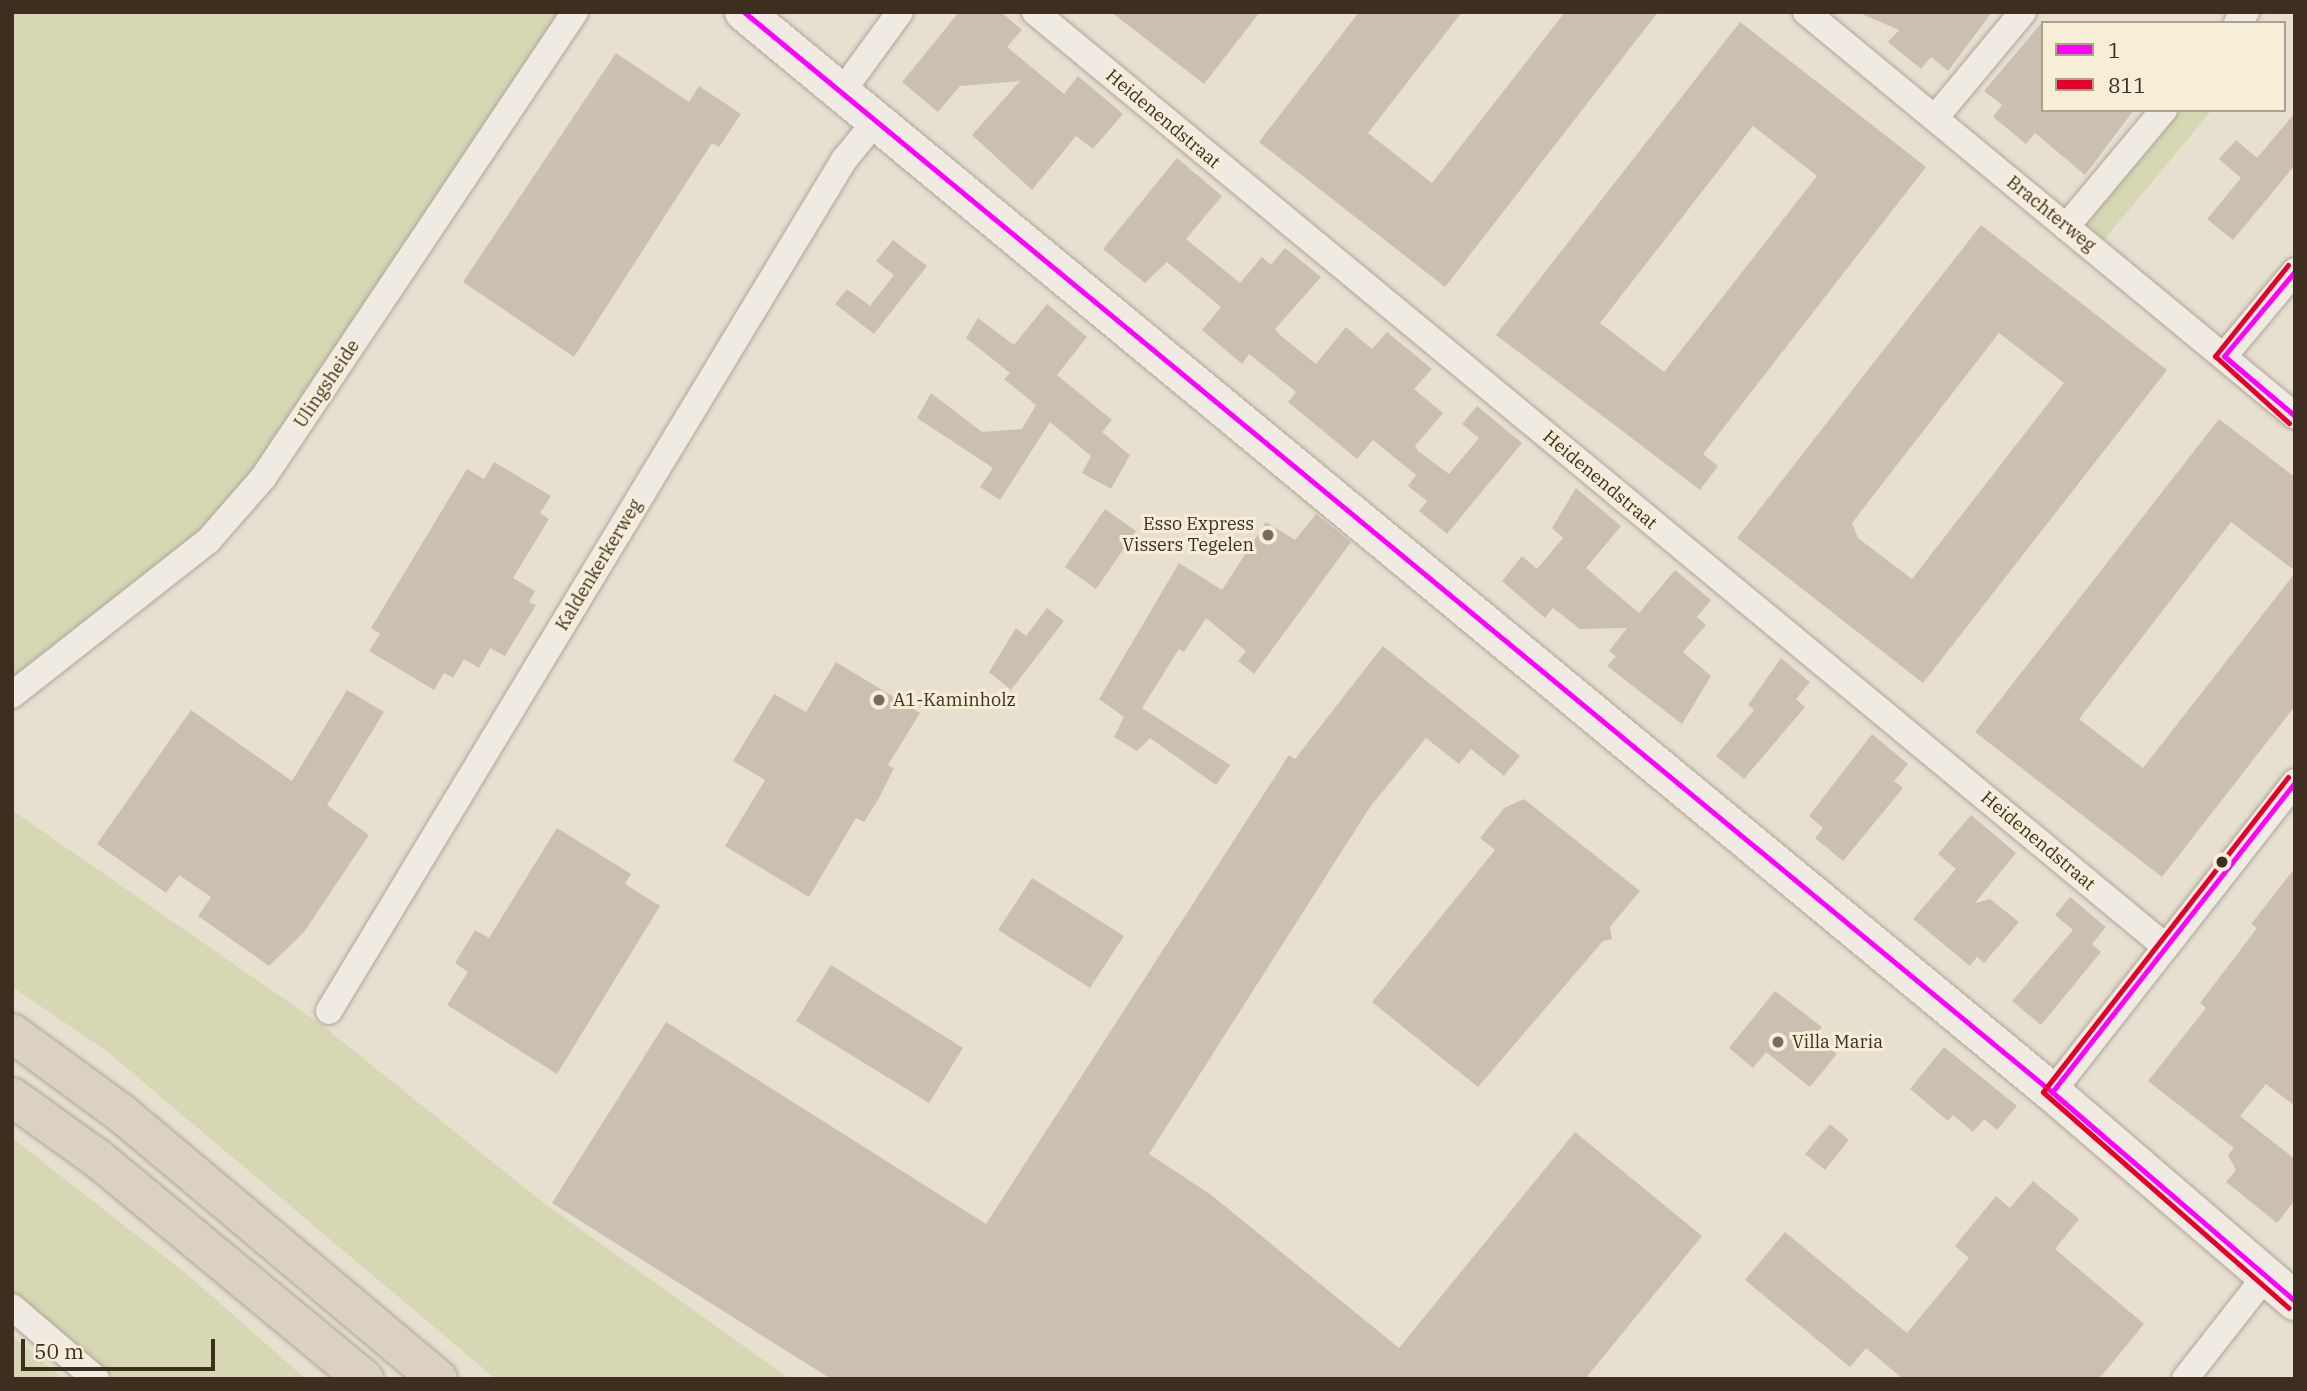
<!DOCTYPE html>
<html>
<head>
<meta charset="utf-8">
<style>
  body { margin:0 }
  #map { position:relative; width:2307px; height:1391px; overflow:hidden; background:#e7e0d1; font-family:"IBM Plex Serif",serif }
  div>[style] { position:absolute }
  .green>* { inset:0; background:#d6d7b3 }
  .building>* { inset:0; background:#cbbfb2 }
  .roads { filter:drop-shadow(0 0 2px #ada599) drop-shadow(0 0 2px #ada599) }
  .minor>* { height:26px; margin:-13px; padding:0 13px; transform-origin:13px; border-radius:13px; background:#efebe3 }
  .secondary>* { height:38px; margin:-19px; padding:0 19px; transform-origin:19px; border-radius:19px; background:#efebe3 }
  .motorway>* { height:38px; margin:-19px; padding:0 19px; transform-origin:19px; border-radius:19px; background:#dad1c2 }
  .bus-1>* { height:5px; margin:-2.5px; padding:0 2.5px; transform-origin:2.5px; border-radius:2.5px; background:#f0f }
  .bus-2>* { height:5px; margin:-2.5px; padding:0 2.5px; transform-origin:2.5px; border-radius:2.5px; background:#e4002b }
  .dots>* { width:19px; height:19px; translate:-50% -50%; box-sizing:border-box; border:4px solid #f7eed8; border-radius:50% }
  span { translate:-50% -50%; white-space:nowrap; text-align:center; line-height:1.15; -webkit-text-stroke:6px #f7eed8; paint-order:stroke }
  .street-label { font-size:18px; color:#3d2e20 }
  .poi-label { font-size:18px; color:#3d2e20 }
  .right { translate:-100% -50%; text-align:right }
  .left { translate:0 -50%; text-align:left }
  .frame { position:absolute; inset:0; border:14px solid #3d2e20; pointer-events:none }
  .legend { position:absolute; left:2041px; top:21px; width:245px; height:91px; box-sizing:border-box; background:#f7eed8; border:2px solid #ada18e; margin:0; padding:9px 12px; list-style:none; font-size:21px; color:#3d2e20 }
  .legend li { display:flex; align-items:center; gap:14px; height:35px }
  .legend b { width:35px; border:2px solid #ada18e }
  .scale { position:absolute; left:21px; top:1339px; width:194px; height:32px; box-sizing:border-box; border:4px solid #3d2e20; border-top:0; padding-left:9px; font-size:21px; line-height:24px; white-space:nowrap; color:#3d2e20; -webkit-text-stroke:5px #f7eed8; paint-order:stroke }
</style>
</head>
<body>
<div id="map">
  <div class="green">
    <i style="clip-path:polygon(12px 12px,560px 12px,253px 469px,199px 532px,12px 681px)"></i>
    <i style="clip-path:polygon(2178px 110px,2212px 110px,2104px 240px,2083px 223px)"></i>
    <i style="clip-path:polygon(12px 810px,323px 1026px,545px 1204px,790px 1379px,496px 1379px,104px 1049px,12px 987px)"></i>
    <i style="clip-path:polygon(12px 1138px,188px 1275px,306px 1379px,116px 1379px,12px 1290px)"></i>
    <i style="clip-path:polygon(12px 1335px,63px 1379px,12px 1379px)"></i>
  </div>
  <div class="building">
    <i style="clip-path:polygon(959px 12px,1001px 12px,1022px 30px,1007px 47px,1064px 94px,1078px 76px,1123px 114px,1093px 149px,1076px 136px,1032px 190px,972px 135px,1020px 81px,960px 86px,938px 112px,902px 82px)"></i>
    <i style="clip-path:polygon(1111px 12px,1260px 12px,1204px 84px)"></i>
    <i style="clip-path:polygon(1359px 12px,1462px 12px,1368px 133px,1432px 183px,1565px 12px,1658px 12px,1445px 287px,1259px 142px)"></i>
    <i style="clip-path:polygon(1857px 12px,1992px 12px,1948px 71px,1931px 57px,1921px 69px,1888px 42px,1899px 30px)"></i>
    <i style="clip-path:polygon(2043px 21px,2043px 110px,2134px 110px,2085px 175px,2035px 133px,2026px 144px,1993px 117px,2002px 105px,1984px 91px)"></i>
    <i style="clip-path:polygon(evenodd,1740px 22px,1926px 167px,1703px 454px,1718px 466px,1700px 490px,1496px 335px,1740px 22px,1753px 126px,1817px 176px,1664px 372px,1600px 323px,1753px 126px)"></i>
    <i style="clip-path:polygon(616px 53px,689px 102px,699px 86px,741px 114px,719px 147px,712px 143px,574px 357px,463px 282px)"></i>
    <i style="clip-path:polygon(2295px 113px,2295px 165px,2233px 240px,2207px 219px,2241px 178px,2219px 159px,2236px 140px,2257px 158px)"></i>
    <i style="clip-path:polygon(1177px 158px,1222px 196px,1186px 239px,1240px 283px,1262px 257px,1271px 265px,1285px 248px,1321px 277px,1275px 329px,1281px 336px,1316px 364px,1346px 327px,1372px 349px,1387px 332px,1432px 369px,1414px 389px,1443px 413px,1415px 446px,1418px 451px,1449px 474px,1479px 438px,1462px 424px,1477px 406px,1522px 443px,1447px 534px,1419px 511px,1427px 501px,1408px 486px,1416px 475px,1373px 440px,1357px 459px,1288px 402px,1296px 392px,1279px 378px,1249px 354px,1242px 364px,1202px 330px,1221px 307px,1167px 262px,1145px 283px,1103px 249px)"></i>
    <i style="clip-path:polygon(evenodd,1981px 225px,2167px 370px,1923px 683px,1737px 538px,1981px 225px,1999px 333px,2064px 383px,1912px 579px,1858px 538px,1852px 523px,1999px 333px)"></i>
    <i style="clip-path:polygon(893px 240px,927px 266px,874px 334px,835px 304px,847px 289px,870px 306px,894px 275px,876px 261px)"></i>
    <i style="clip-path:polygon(1047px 304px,1087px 337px,1057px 375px,1112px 420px,1102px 432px,1130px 455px,1111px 489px,1082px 473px,1091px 456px,1050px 422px,1000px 500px,980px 487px,993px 468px,917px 418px,931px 393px,982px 432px,1022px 429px,1036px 405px,1004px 379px,1010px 373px,966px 338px,978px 318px,1014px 345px)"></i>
    <i style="clip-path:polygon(2219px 419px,2295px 477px,2295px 571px,2231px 522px,2079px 719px,2143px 768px,2295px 573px,2295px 706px,2162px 877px,1975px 732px)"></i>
    <i style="clip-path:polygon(494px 462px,551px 496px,540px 513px,549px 519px,513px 578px,535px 591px,529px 602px,536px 605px,505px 656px,490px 648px,479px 668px,464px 659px,453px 678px,444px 673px,434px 690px,369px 651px,380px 634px,371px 628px,467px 469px,484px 479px)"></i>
    <i style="clip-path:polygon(1576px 488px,1621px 526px,1586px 568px,1639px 613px,1675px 570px,1711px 600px,1697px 617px,1706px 625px,1683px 652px,1711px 676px,1682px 724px,1607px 666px,1616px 656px,1609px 651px,1627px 628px,1580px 629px,1553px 608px,1545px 618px,1502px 581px,1522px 556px,1537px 569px,1563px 538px,1552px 528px)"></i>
    <i style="clip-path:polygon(1105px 509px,1136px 531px,1096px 589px,1065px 567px)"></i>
    <i style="clip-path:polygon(1316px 514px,1351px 542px,1254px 674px,1238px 661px,1246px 651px,1206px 618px,1184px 652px,1179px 649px,1142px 708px,1230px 765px,1216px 785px,1150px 738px,1137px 751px,1114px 737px,1124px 717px,1099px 699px,1179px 563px,1222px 590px,1266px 522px,1295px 540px)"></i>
    <i style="clip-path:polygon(1047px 608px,1064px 621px,1011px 690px,989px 672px,1016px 628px,1026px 636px)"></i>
    <i style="clip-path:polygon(1383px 646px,1520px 756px,1504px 776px,1471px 749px,1459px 764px,1426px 738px,1370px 807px,1149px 1154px,1210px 1194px,1399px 1348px,1575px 1132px,1702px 1236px,1585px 1379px,831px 1379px,552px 1203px,666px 1022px,986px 1224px,1289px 755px,1295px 759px)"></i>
    <i style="clip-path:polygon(1781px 658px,1810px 682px,1796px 699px,1805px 707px,1744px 779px,1716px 756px,1754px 710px,1748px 705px)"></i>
    <i style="clip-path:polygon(836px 662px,920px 713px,888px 765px,894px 768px,878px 800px,864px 822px,856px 818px,809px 897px,725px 846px,765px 780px,733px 761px,774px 694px,806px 712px)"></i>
    <i style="clip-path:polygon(347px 690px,384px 712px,327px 805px,369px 835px,304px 932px,269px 966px,198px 916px,211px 897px,179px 875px,166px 893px,97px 844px,191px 710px,292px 781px)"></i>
    <i style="clip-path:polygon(1872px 734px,1908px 764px,1894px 781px,1903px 788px,1843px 861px,1815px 838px,1823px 828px,1809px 816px)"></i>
    <i style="clip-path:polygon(1524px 799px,1640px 891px,1610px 927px,1612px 939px,1603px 941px,1478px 1087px,1372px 1002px,1495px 850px,1480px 838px,1504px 808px)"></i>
    <i style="clip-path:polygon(1971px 815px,2016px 853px,1975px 903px,1990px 899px,2019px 922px,1984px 963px,1977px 957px,1970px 966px,1913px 919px,1956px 869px,1938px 854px)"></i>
    <i style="clip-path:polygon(557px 828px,631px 874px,625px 884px,660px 906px,557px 1074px,447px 1005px,468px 972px,455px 963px,475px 930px,489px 938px)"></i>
    <i style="clip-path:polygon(2295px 868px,2295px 1106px,2266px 1084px,2240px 1116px,2295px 1159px,2295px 1200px,2277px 1223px,2226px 1182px,2236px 1170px,2228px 1155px,2234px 1148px,2148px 1081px,2206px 1008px,2200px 1003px,2257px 928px,2251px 924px)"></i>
    <i style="clip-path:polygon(1032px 878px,1124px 936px,1090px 988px,998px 930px)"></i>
    <i style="clip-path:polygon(2070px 897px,2106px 927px,2092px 944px,2101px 952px,2041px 1025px,2012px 1001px,2073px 930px,2055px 915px)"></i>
    <i style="clip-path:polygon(831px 965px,963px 1048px,929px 1103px,796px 1021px)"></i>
    <i style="clip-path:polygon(1775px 991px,1822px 1027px,1815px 1036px,1837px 1054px,1810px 1087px,1766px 1052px,1753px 1068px,1729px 1048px)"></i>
    <i style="clip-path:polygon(1944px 1047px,2017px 1106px,1997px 1130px,1984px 1119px,1973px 1132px,1953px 1115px,1948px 1121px,1910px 1089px)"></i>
    <i style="clip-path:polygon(1830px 1124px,1849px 1140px,1825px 1170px,1805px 1154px)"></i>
    <i style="clip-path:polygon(2033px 1181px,2079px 1219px,2055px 1249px,2144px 1324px,2099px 1379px,1903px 1379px,1866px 1348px,1850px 1367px,1745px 1280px,1785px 1232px,1907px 1333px,1969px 1258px,1955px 1246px,1996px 1196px,2010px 1208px)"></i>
  </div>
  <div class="roads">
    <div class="minor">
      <i style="left:1035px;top:12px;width:1467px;rotate:39.58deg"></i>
      <i style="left:1806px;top:12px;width:634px;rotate:39.56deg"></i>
      <i style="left:2237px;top:23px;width:14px;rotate:-51deg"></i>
      <i style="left:841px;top:93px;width:100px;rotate:-53.9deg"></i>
      <i style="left:1935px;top:118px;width:138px;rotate:-50.3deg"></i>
      <i style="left:2066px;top:227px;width:153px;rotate:-50.1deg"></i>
      <i style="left:2224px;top:356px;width:111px;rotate:-50.1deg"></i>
      <i style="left:12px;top:695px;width:249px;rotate:-38.2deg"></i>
      <i style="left:208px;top:541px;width:84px;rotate:-48.9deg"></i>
      <i style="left:263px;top:478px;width:561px;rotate:-56.2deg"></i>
      <i style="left:329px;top:1011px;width:995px;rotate:-58.82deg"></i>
      <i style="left:844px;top:160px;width:49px;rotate:-50.8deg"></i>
      <i style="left:2052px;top:1092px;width:394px;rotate:-51.9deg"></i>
      <i style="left:12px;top:1307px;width:111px;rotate:40.6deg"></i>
      <i style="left:2185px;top:1379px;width:130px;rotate:-51.9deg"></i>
    </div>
    <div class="secondary">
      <i style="left:744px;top:12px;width:1696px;rotate:39.55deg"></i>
      <i style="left:2052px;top:1092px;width:321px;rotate:40.7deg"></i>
    </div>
    <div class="motorway">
      <i style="left:12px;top:1033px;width:135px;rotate:36.3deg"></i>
      <i style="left:121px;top:1113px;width:414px;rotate:40deg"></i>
      <i style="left:12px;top:1097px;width:105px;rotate:35.7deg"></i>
      <i style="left:97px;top:1158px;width:347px;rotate:39.6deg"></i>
    </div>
  </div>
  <div class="bus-1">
    <i style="left:744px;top:12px;width:1696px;rotate:39.55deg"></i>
    <i style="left:2052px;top:1092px;width:321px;rotate:40.7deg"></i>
    <i style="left:2224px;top:356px;width:111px;rotate:-50.1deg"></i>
    <i style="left:2224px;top:356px;width:93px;rotate:40.2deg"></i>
    <i style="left:2052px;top:1092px;width:394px;rotate:-51.9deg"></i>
  </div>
  <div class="bus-2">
    <i style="left:2288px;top:265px;width:117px;rotate:128.7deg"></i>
    <i style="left:2215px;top:356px;width:100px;rotate:42.2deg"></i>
    <i style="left:2288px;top:777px;width:399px;rotate:127.9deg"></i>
    <i style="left:2043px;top:1092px;width:327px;rotate:41.3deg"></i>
  </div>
  <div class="dots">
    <i style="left:1268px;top:535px;background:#786c5e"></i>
    <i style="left:879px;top:700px;background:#786c5e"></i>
    <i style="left:2222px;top:862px;background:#3d2e20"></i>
    <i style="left:1778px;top:1042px;background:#786c5e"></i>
  </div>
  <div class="street-label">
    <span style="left:1163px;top:119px;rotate:40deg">Heidenendstraat</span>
    <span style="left:2051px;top:214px;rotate:39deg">Brachterweg</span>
    <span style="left:327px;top:384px;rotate:-56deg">Ulingsheide</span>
    <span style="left:1600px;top:480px;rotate:40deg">Heidenendstraat</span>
    <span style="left:599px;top:565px;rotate:-59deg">Kaldenkerkerweg</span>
    <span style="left:2038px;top:841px;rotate:40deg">Heidenendstraat</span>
  </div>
  <div class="poi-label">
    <span class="right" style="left:1254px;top:535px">Esso Express<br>Vissers Tegelen</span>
    <span class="left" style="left:893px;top:700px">A1-Kaminholz</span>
    <span class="left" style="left:1792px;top:1042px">Villa Maria</span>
  </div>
  <div class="frame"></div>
  <ul class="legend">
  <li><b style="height:9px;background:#f0f"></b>1</li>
  <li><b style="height:9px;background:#e4002b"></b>811</li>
  </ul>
  <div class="scale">50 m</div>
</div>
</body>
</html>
